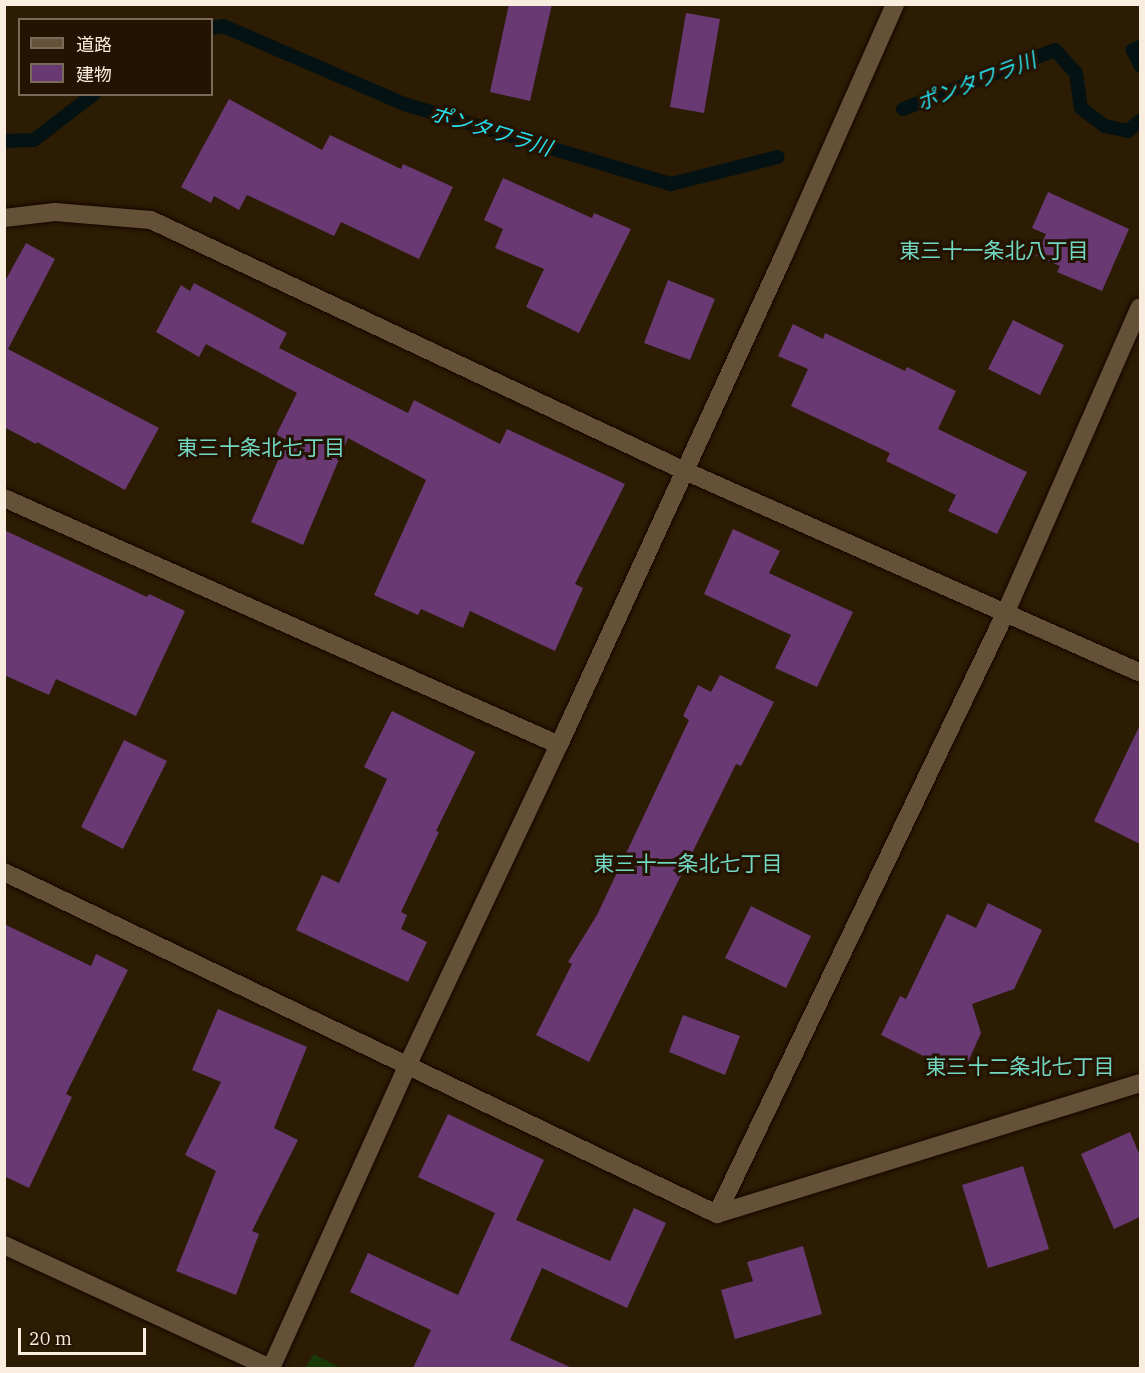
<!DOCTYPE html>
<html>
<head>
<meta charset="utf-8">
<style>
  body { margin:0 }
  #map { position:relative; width:1145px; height:1373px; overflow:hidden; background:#2d1c04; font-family:"IBM Plex Serif","Noto Sans JP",serif }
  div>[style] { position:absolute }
  .green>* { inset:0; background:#193a07 }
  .stream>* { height:14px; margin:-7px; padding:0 7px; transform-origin:7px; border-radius:7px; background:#041214 }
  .building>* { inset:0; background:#683972 }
  .roads { filter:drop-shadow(0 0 2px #150600) drop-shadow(0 0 2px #150600) }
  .street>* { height:18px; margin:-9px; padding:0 9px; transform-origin:9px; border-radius:9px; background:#645138 }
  span { translate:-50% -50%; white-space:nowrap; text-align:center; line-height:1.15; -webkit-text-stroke:6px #231300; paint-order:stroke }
  .water-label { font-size:21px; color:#27deef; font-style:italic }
  .neighbourhood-label { font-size:21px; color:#72d7c3 }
  .frame { position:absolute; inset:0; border:6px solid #f9eddf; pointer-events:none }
  .legend { position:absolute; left:18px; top:18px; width:195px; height:78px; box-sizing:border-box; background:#231300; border:2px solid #796a59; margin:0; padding:8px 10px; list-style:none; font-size:18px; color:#f9eddf }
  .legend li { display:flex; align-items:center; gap:12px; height:30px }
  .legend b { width:30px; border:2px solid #796a59 }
  .scale { position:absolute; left:18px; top:1328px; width:128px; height:27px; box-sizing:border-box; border:3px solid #f9eddf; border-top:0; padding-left:8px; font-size:18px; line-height:21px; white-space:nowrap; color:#f9eddf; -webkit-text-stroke:4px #231300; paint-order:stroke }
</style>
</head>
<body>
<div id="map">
  <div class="green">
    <i style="clip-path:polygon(314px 1354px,341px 1368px,305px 1368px)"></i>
  </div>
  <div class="stream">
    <i style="left:212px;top:28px;width:11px;rotate:-10deg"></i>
    <i style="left:223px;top:26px;width:197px;rotate:23.3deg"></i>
    <i style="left:404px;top:104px;width:279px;rotate:16.7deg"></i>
    <i style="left:671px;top:184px;width:110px;rotate:-14.2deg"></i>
    <i style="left:1140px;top:47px;width:8px;rotate:157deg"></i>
    <i style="left:1133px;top:50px;width:17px;rotate:65deg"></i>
    <i style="left:903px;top:109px;width:163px;rotate:-21.2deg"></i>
    <i style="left:1055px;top:50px;width:31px;rotate:48deg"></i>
    <i style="left:1076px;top:73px;width:35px;rotate:82deg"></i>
    <i style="left:1081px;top:108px;width:30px;rotate:37deg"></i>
    <i style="left:1105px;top:126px;width:24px;rotate:12deg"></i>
    <i style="left:1128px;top:131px;width:16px;rotate:-40deg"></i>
    <i style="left:4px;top:141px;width:30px;rotate:-2deg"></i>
    <i style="left:34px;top:140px;width:76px;rotate:-37.5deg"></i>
  </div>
  <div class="building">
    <i style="clip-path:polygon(509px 4px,552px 4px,530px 101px,490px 92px)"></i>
    <i style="clip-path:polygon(686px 13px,720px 19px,704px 113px,670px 107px)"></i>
    <i style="clip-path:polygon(229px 99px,322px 150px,330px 135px,401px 169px,403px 164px,453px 187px,419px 259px,341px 222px,334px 236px,247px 195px,239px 210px,214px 196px,211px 203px,181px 187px)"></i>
    <i style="clip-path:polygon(503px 178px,592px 218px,594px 213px,631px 229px,579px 333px,526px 307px,544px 269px,495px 248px,503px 229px,484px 220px)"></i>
    <i style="clip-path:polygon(1048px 192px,1129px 229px,1102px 291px,1057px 272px,1060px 266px,1036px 256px,1046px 234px,1032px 228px)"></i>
    <i style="clip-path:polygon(26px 243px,55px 259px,8px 349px,159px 428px,125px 490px,37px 442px,36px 444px,4px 427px,4px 283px)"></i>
    <i style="clip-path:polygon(668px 280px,715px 299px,690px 360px,644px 343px)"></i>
    <i style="clip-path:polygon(194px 283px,287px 333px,279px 348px,408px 413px,414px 400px,500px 444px,507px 429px,625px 484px,575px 584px,583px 588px,555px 651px,470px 611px,463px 628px,421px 609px,418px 615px,374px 595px,426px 480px,348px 438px,303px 545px,251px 522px,287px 440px,276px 435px,297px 393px,206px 344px,199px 357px,156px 332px,181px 285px,190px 291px)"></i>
    <i style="clip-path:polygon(1013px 320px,1064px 345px,1040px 395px,988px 369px)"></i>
    <i style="clip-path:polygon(793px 324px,823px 339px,825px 333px,905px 371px,907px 367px,956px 391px,938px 429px,1027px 472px,997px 534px,948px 511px,956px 495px,886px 461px,890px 453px,791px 406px,808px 369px,778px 356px)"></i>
    <i style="clip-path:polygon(733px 529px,780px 551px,769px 573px,853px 612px,817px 687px,775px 668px,791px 635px,704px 594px)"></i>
    <i style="clip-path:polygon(4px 530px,147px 597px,149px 594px,185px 611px,136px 716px,56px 679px,49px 695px,4px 675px)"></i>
    <i style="clip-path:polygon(720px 675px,774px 702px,741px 766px,736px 764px,589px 1062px,536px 1035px,572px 964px,568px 962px,597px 915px,689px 720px,683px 716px,698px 685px,711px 692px)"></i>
    <i style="clip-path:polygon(392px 711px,475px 752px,436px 831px,439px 832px,401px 912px,407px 915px,401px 929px,427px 942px,408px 982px,296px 930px,322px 875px,339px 883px,387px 779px,364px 767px)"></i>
    <i style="clip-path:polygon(1140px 725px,1140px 844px,1094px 821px)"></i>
    <i style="clip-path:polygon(124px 740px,167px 761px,123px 849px,81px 827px)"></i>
    <i style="clip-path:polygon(988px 903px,1042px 930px,1014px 989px,972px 1004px,981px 1033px,962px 1075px,881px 1035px,900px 996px,906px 999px,947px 914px,976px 928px)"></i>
    <i style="clip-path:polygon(751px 906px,811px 936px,786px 988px,725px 958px)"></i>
    <i style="clip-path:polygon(4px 924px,91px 966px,96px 954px,128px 970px,66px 1094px,72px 1097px,29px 1188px,4px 1176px)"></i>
    <i style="clip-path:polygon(218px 1009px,307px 1047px,274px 1128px,298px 1140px,252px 1231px,259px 1234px,236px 1295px,176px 1271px,216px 1171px,185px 1155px,221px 1082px,192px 1070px)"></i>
    <i style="clip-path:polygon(683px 1015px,740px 1036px,725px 1075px,669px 1052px)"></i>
    <i style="clip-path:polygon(448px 1114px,544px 1160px,516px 1220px,610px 1261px,634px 1208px,666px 1223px,627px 1308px,542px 1268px,510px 1340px,572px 1368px,413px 1368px,431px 1330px,350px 1292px,368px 1253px,458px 1295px,495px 1213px,418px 1177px)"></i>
    <i style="clip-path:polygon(1130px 1132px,1140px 1156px,1140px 1217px,1114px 1229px,1081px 1154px)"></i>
    <i style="clip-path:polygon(1023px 1166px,1049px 1249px,988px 1268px,962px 1185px)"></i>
    <i style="clip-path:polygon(803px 1246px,822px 1314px,735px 1339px,721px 1290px,753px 1281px,747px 1262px)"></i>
  </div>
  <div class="roads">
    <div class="street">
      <i style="left:4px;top:218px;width:51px;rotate:-6.7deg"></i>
      <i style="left:55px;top:212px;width:96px;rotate:4.8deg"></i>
      <i style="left:151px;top:220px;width:590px;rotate:25.18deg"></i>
      <i style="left:685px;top:471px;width:498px;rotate:23.9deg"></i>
      <i style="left:4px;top:498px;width:607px;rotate:23.99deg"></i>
      <i style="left:4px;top:872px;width:791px;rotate:25.63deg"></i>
      <i style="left:717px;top:1214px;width:443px;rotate:-17.2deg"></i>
      <i style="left:717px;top:1214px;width:666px;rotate:-64.36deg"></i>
      <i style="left:1005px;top:614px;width:335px;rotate:-66.3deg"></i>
      <i style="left:4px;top:1245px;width:293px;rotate:24.8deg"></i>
      <i style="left:271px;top:1368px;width:333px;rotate:-65.7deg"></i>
      <i style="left:408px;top:1064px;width:353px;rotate:-64.7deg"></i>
      <i style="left:559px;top:745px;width:539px;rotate:-65.34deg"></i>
      <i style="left:784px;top:255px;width:274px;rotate:-66.1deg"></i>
    </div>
  </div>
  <div class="water-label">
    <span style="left:976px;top:81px;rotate:-21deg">ポンタワラ川</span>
    <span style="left:491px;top:130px;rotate:17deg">ポンタワラ川</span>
  </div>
  <div class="neighbourhood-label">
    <span style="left:994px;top:250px">東三十一条北八丁目</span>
    <span style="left:261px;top:447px">東三十条北七丁目</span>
    <span style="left:688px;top:863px">東三十一条北七丁目</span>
    <span style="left:1020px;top:1066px">東三十二条北七丁目</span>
  </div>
  <div class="frame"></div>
  <ul class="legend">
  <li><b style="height:8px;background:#645138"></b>道路</li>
  <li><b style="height:16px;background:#683972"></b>建物</li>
  </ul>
  <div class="scale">20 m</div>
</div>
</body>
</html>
